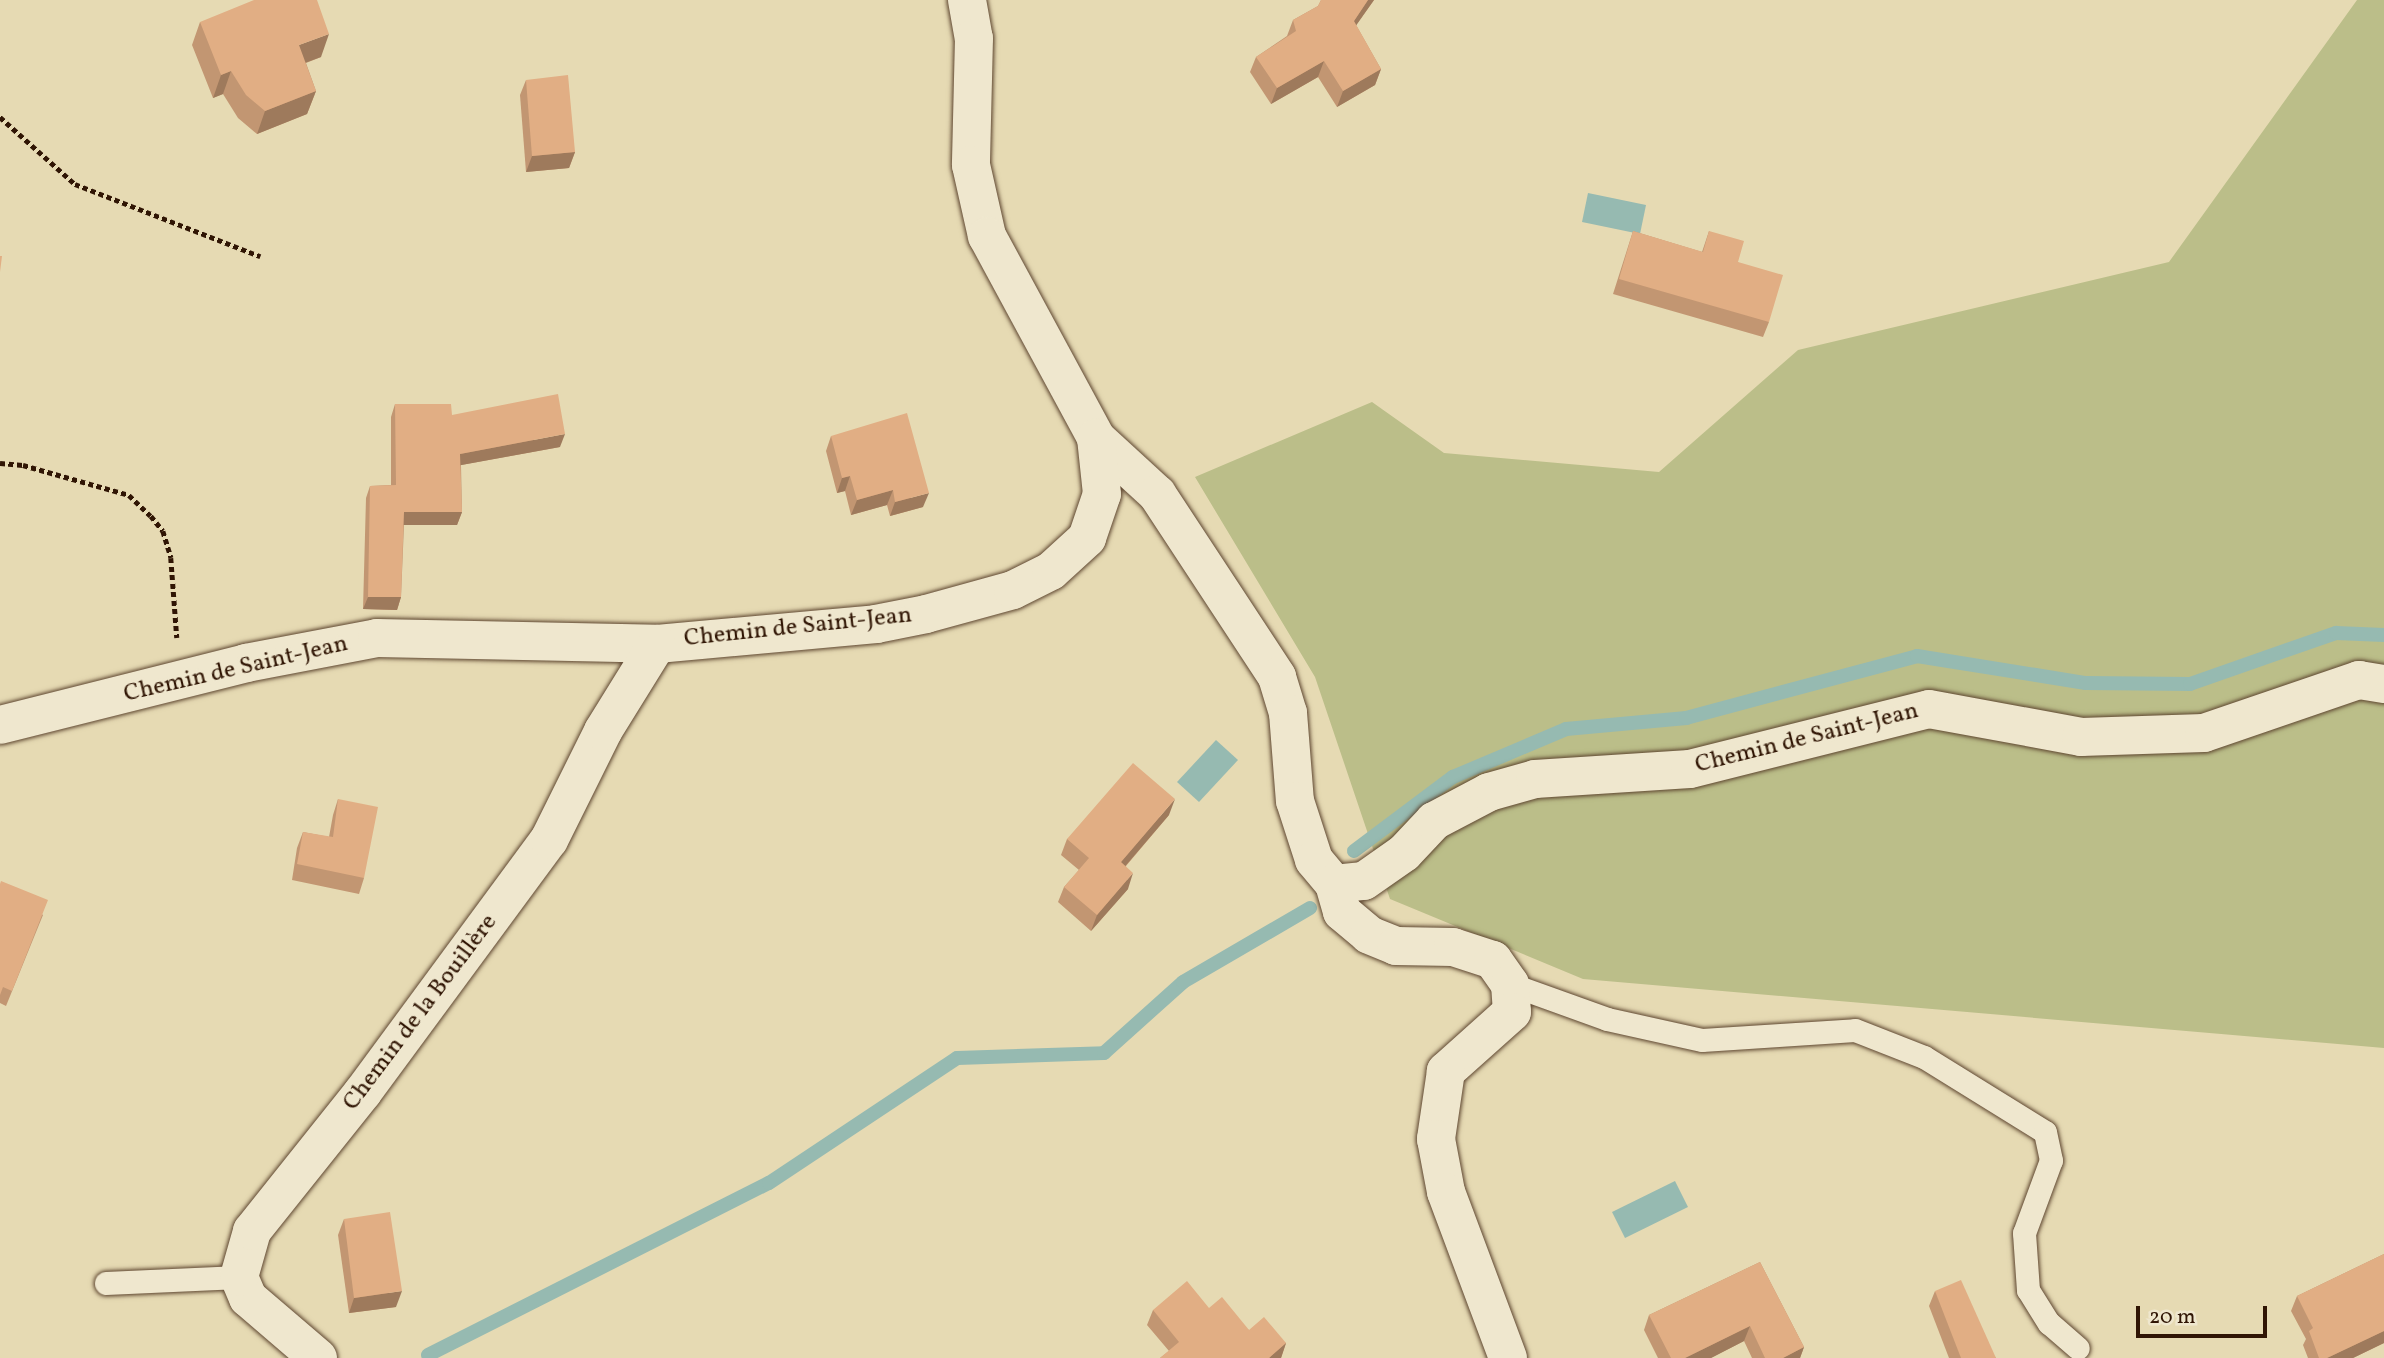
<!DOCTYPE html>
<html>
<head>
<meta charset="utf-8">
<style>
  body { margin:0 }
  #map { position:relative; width:2384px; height:1358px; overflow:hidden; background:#e6dab3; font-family:Vollkorn,serif }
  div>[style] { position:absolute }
  .green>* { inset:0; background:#bbbe89 }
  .water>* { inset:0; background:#96bab1 }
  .stream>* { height:14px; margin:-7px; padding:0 7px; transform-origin:7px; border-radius:7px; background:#96bab1 }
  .path>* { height:4.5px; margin-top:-2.25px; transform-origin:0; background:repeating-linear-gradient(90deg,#301504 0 5px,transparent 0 8.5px) }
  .roads { filter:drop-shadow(0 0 2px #5e4630) drop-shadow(0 0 2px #5e4630) }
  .service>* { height:23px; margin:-11.5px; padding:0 11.5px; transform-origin:11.5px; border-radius:11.5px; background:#efe7ce }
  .minor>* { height:38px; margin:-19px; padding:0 19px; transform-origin:19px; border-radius:19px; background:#efe7ce }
  .wall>* { inset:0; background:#c29672 }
  .shaded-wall>* { inset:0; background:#9e7a5c }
  .building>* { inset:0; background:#e1ae84 }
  span { translate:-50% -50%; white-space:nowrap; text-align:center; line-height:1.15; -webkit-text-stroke:5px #efe7ce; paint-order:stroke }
  .street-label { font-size:24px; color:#301504 }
  .scale { position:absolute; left:2136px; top:1306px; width:131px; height:32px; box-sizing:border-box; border:4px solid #301504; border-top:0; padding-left:9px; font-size:21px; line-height:24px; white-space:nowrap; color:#301504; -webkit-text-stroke:5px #efe7ce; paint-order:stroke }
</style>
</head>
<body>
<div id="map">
  <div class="green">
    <i style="clip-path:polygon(2357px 0,2384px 0,2384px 1048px,1583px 979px,1390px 899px,1315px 677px,1195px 477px,1372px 402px,1444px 453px,1659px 472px,1798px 350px,2169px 262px)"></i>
  </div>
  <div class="water">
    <i style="clip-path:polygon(1588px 193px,1646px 205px,1640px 234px,1582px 222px)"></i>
    <i style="clip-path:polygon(1216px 740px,1238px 760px,1199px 802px,1177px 782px)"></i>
    <i style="clip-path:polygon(1675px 1181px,1688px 1207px,1625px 1238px,1612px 1212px)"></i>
  </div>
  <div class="stream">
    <i style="left:1354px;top:851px;width:124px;rotate:-36.8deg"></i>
    <i style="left:1453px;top:777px;width:123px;rotate:-23deg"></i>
    <i style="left:1566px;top:729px;width:121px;rotate:-5.2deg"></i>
    <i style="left:1686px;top:718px;width:239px;rotate:-15deg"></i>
    <i style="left:1917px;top:656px;width:171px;rotate:9.1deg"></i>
    <i style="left:2086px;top:683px;width:104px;rotate:0.6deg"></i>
    <i style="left:2190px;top:684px;width:155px;rotate:-19.3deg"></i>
    <i style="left:2336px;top:633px;width:48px;rotate:2.4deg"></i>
    <i style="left:428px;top:1355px;width:382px;rotate:-26.8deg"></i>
    <i style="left:769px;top:1183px;width:226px;rotate:-33.6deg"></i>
    <i style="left:957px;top:1058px;width:147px;rotate:-1.9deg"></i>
    <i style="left:1104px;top:1053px;width:106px;rotate:-41.9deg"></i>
    <i style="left:1183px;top:982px;width:147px;rotate:-30.2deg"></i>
  </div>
  <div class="path">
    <i style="left:0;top:117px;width:101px;rotate:41.8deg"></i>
    <i style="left:75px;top:184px;width:199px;rotate:21.3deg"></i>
    <i style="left:0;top:463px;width:23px;rotate:5deg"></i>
    <i style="left:23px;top:465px;width:110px;rotate:15.8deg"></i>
    <i style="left:129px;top:495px;width:30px;rotate:44deg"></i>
    <i style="left:151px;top:516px;width:19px;rotate:51deg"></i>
    <i style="left:163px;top:531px;width:28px;rotate:73deg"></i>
    <i style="left:171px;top:558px;width:80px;rotate:85.7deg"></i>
  </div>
  <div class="roads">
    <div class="service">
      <i style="left:1510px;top:984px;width:103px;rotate:19.8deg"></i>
      <i style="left:1607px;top:1019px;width:97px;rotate:12.5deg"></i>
      <i style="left:1702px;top:1040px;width:153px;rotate:-3.7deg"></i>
      <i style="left:1855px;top:1030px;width:74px;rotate:21.4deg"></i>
      <i style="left:1924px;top:1057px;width:142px;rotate:31.8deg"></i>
      <i style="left:2045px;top:1132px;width:29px;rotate:78deg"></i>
      <i style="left:2051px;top:1160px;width:78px;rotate:110.3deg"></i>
      <i style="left:2024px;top:1233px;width:57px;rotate:86deg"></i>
      <i style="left:2028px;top:1290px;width:39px;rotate:58deg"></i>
      <i style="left:2049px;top:1323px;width:38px;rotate:41deg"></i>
      <i style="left:106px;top:1283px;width:133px;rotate:-2.6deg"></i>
    </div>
    <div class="minor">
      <i style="left:967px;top:0;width:39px;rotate:80deg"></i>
      <i style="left:974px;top:38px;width:127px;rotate:91.4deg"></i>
      <i style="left:971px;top:165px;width:73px;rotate:77.3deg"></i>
      <i style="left:987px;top:236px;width:230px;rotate:61.6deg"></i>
      <i style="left:1096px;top:438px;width:83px;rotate:42.6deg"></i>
      <i style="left:1157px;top:494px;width:219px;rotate:56.7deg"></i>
      <i style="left:1277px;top:677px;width:38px;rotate:73deg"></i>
      <i style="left:1288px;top:713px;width:88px;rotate:85.5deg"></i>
      <i style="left:1295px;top:801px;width:62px;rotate:72.1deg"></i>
      <i style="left:1314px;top:860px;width:31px;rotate:50deg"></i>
      <i style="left:1334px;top:884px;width:29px;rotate:74deg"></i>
      <i style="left:1342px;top:912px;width:35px;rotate:40deg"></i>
      <i style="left:1369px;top:935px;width:29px;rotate:22deg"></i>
      <i style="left:1396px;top:946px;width:57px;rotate:1deg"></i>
      <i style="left:1453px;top:947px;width:42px;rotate:18deg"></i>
      <i style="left:1493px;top:960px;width:29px;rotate:55deg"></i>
      <i style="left:1510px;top:984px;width:28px;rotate:86deg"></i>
      <i style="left:1512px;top:1012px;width:89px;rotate:138.2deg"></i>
      <i style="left:1446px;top:1071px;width:69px;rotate:98.4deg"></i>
      <i style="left:1436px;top:1139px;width:54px;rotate:79.3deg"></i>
      <i style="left:1446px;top:1192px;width:177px;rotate:69.5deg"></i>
      <i style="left:0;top:725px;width:254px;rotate:-14.1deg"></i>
      <i style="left:246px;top:663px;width:133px;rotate:-10.8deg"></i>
      <i style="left:377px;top:638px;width:280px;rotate:1.2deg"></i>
      <i style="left:657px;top:644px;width:220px;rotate:-5.2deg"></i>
      <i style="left:876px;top:624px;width:51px;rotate:-11.3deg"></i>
      <i style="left:926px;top:614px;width:90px;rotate:-15.4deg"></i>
      <i style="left:1013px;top:590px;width:42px;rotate:-26.6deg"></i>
      <i style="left:1051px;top:571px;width:49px;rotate:-42.5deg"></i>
      <i style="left:1087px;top:538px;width:46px;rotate:-71.2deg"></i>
      <i style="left:1102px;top:494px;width:56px;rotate:-96.1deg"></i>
      <i style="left:1334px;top:884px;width:30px;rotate:-6deg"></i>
      <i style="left:1364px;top:881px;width:49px;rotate:-35deg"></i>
      <i style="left:1404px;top:853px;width:44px;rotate:-46.8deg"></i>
      <i style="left:1434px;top:821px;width:62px;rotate:-27.8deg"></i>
      <i style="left:1489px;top:792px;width:48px;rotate:-15.8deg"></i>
      <i style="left:1535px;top:779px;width:155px;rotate:-3.7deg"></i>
      <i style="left:1690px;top:769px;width:246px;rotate:-14.1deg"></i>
      <i style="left:1929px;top:709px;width:155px;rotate:10.4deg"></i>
      <i style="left:2081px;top:737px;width:123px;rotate:-1.9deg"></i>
      <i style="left:2204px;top:733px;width:164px;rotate:-18.9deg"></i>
      <i style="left:2359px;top:680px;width:25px;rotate:9deg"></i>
      <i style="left:318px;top:1358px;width:92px;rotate:-139.4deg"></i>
      <i style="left:248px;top:1298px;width:23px;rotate:-113deg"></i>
      <i style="left:239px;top:1277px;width:48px;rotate:-74.2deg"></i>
      <i style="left:252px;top:1231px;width:178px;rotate:-51.4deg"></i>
      <i style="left:363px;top:1092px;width:313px;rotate:-53.6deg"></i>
      <i style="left:549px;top:840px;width:122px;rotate:-63.6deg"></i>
      <i style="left:603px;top:731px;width:102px;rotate:-58.2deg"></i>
    </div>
  </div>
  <div class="wall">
    <i style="clip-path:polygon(1321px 0,1374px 0,1356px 25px,1381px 69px,1375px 85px,1337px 107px,1318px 77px,1271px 104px,1250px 72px,1256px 57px,1287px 36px,1293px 20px,1318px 6px)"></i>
    <i style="clip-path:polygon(200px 22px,321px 57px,306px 63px,316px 91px,307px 114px,257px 134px,238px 118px,223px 94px,213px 98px,192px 45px)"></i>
    <i style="clip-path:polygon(526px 80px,575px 152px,569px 168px,526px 172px,520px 95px)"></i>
    <i style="clip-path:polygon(1633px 231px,1702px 252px,1709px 231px,1738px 262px,1769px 322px,1763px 337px,1613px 294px)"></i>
    <i style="clip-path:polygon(395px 404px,560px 447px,461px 465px,462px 512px,457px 525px,404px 525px,401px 597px,397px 610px,363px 609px,366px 498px,370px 486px,391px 485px,391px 417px)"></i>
    <i style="clip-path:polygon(831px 436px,923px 507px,890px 516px,887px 505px,851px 515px,845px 491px,837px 493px,826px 451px)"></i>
    <i style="clip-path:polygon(338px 799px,364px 878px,359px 894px,292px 880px,297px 848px,303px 832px,329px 837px,333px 815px)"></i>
    <i style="clip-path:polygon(1169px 815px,1126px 866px,1128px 889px,1091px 931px,1058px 902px,1064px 887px,1079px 870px,1061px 855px,1067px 839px)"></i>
    <i style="clip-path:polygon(0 884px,43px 915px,6px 1006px,0 1003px)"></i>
    <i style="clip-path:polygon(344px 1219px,396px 1307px,349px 1313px,338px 1235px)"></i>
    <i style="clip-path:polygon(2384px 1254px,2384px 1343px,2353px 1358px,2308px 1358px,2303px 1345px,2306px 1339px,2291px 1311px,2297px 1296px)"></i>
    <i style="clip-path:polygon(1760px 1262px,1804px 1347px,1800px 1358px,1752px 1358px,1744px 1341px,1711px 1358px,1658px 1358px,1644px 1330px,1649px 1315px)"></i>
    <i style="clip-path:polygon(1935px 1291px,1996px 1358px,1949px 1358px,1929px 1306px)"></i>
    <i style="clip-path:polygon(1209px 1308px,1249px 1330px,1286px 1343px,1281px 1358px,1160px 1358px,1169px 1351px,1147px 1325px,1153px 1310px)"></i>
  </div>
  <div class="shaded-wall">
    <i style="clip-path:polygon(1368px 0,1374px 0,1348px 37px,1354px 21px)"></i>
    <i style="clip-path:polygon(329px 34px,321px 57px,291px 68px,299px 45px)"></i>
    <i style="clip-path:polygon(1324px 61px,1318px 77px,1271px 104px,1277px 88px)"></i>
    <i style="clip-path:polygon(1381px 69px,1375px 85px,1337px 107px,1343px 91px)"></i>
    <i style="clip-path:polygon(231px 71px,223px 94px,213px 98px,221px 75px)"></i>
    <i style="clip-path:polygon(316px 91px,307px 114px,257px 134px,265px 111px)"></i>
    <i style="clip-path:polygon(575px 152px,569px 168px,526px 172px,532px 156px)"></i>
    <i style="clip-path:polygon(565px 434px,560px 447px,456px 466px,460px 454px)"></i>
    <i style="clip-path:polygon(850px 476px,845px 491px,837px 493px,842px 478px)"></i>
    <i style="clip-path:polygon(893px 490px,887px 505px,851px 515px,857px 500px)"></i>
    <i style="clip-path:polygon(929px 493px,923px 507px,890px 516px,895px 502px)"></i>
    <i style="clip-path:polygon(404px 512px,462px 512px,457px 525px,400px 525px)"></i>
    <i style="clip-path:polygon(368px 597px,401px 597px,397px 610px,363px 609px)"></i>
    <i style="clip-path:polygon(1175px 799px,1169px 815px,1115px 878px,1121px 862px)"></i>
    <i style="clip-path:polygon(1133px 873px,1128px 889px,1091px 931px,1097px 915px)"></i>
    <i style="clip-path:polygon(402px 1291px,396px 1307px,349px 1313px,354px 1298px)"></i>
    <i style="clip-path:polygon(1750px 1326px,1744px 1341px,1711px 1358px,1685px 1358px)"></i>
    <i style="clip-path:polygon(2384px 1331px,2384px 1343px,2353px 1358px,2327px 1358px)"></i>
    <i style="clip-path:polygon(1286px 1343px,1281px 1358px,1269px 1358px)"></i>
    <i style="clip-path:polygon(1804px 1347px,1800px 1358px,1783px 1358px)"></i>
  </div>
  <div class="building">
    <i style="clip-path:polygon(254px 0,317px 0,329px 34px,299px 45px,316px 91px,265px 111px,246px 95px,231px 71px,221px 75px,200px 22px)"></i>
    <i style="clip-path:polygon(1321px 0,1368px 0,1354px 21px,1381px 69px,1343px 91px,1324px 61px,1277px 88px,1256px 57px,1296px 31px,1293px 20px,1318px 6px)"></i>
    <i style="clip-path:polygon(568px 75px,575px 152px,532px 156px,526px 80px)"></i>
    <i style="clip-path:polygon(1633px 231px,1703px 252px,1709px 231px,1744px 241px,1738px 262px,1783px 275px,1769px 322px,1619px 279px)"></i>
    <i style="clip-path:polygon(0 256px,2px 256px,0 272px)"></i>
    <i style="clip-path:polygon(558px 394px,565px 434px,460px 454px,462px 512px,404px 512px,401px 597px,368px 597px,370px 486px,396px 485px,395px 404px,451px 404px,452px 415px)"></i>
    <i style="clip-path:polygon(907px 413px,929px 493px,895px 502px,893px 490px,857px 500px,850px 476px,842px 478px,831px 436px)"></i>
    <i style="clip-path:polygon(1133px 763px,1175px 799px,1121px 862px,1133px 873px,1097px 915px,1064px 887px,1089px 858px,1067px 839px)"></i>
    <i style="clip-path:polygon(338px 799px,378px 807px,364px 878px,297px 864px,303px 832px,333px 837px)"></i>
    <i style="clip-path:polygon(1px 881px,48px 900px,12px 991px,3px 987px,0 995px,0 884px)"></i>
    <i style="clip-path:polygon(390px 1212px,402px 1291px,354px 1298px,344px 1219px)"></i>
    <i style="clip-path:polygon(2384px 1254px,2384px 1331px,2327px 1358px,2319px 1358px,2309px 1331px,2313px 1328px,2297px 1296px)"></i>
    <i style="clip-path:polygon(1760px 1262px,1804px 1347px,1783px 1358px,1765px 1358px,1750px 1326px,1685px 1358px,1671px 1358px,1649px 1315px)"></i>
    <i style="clip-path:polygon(1961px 1280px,1996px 1358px,1961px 1358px,1935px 1291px)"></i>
    <i style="clip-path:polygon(1187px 1281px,1209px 1308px,1222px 1297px,1249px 1330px,1264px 1317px,1286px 1343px,1269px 1358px,1160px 1358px,1179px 1342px,1153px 1310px)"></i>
  </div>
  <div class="street-label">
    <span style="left:798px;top:628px;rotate:-6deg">Chemin de Saint-Jean</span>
    <span style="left:236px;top:670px;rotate:-13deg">Chemin de Saint-Jean</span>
    <span style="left:1807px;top:739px;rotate:-14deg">Chemin de Saint-Jean</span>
    <span style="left:421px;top:1013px;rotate:-53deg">Chemin de la Bouillère</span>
  </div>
  <div class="scale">20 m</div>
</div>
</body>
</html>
